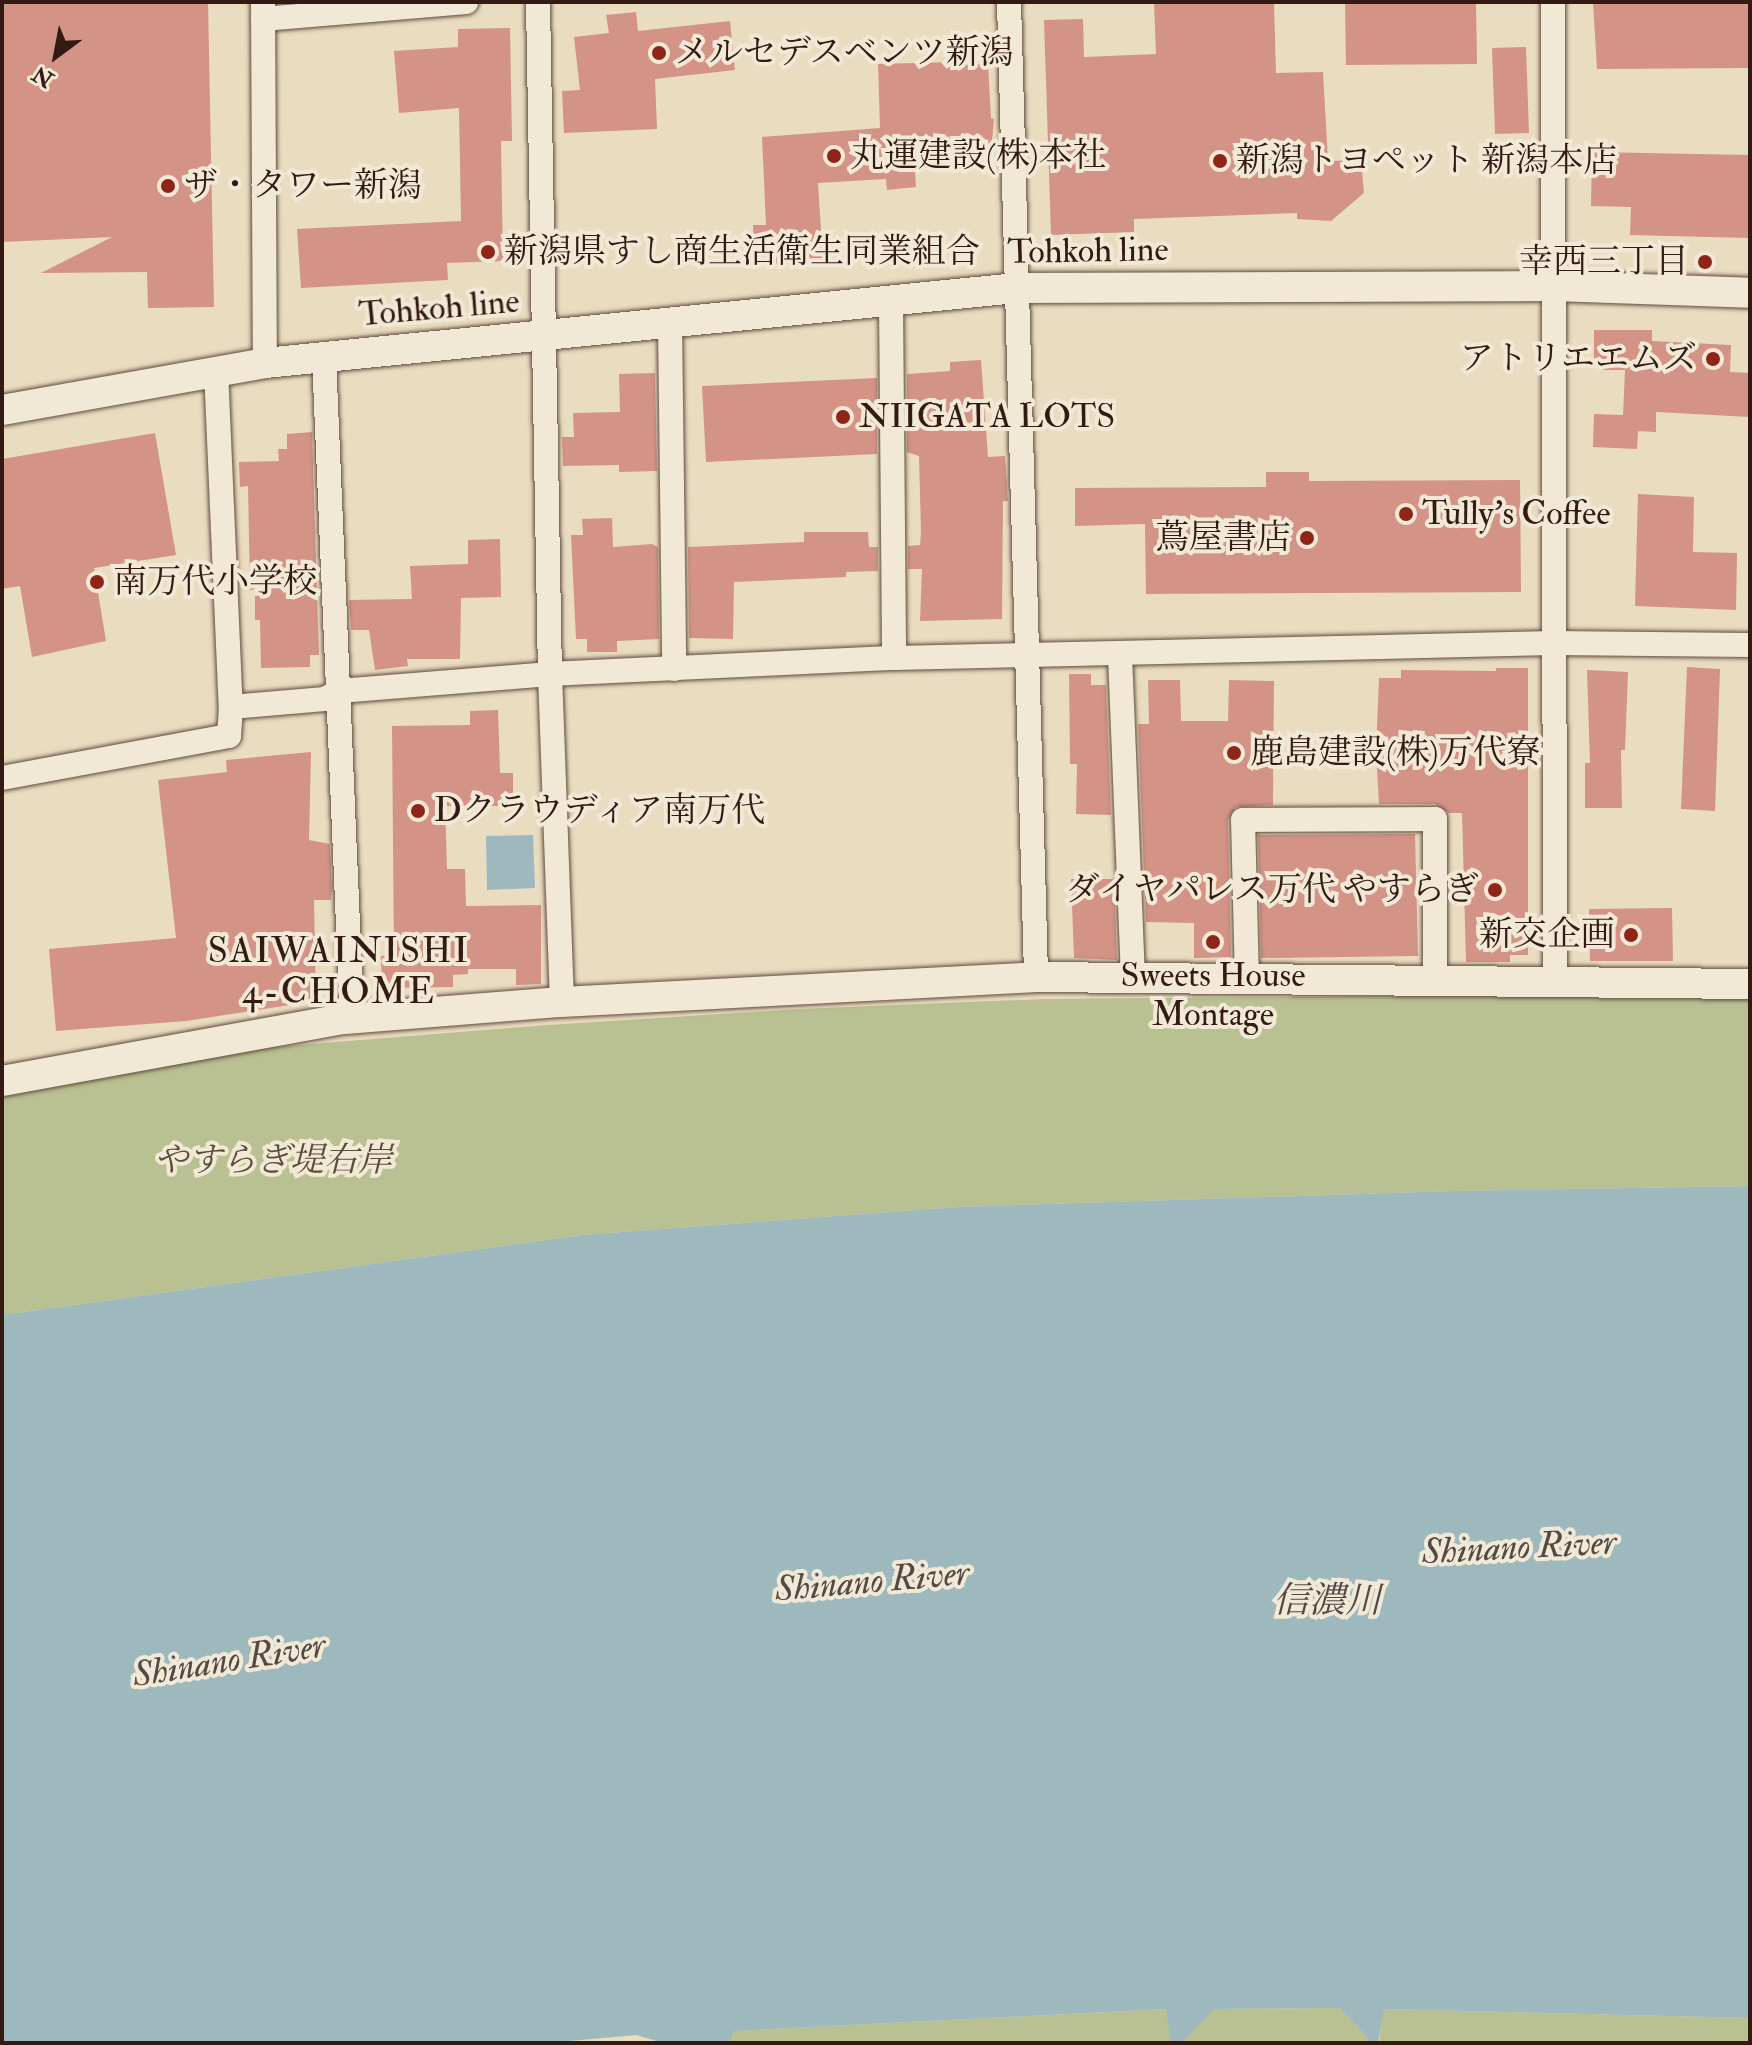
<!DOCTYPE html>
<html>
<head>
<meta charset="utf-8">
<style>
  body { margin:0 }
  #map { position:relative; width:1752px; height:2045px; overflow:hidden; background:#e9dcc0; font-family:"IM FELL Double Pica","Noto Serif JP",serif }
  div>[style] { position:absolute }
  .green>* { inset:0; background:#b9c091 }
  .water>* { inset:0; background:#9db9be }
  .building>* { inset:0; background:#d39387 }
  .roads { filter:drop-shadow(0 0 2px #604b3e) drop-shadow(0 0 2px #604b3e) }
  .minor>* { height:24px; margin:-12px; padding:0 12px; transform-origin:12px; border-radius:12px; background:#f1e8d6 }
  .tertiary>* { height:30px; margin:-15px; padding:0 15px; transform-origin:15px; border-radius:15px; background:#f1e8d6 }
  .dots>* { width:22px; height:22px; translate:-50% -50%; box-sizing:border-box; border:4px solid #f1e8d6; border-radius:50% }
  span { translate:-50% -50%; white-space:nowrap; text-align:center; line-height:1.15; -webkit-text-stroke:8px #f1e8d6; paint-order:stroke }
  .poi-label { font-size:34px; color:#331b13 }
  .left { translate:0 -50%; text-align:left }
  .right { translate:-100% -50%; text-align:right }
  .street-label { font-size:34px; color:#331b13 }
  .park-label { font-size:34px; color:#5b4d39; font-style:italic }
  .neighbourhood-label { font-size:36px; color:#331b13; letter-spacing:2px }
  .water-label { font-size:36px; color:#534a46; font-style:italic }
  .frame { position:absolute; inset:0; border:4px solid #331b13; pointer-events:none }
  .north { position:absolute; left:16px; top:16px; width:80px; height:80px; -webkit-text-stroke:6px #f1e8d6; paint-order:stroke; rotate:212deg; font-size:22px; font-weight:700; line-height:32px; text-align:center; color:#331b13 }
  .north::after { content:''; display:block; margin:auto; width:28px; height:36px; background:#331b13; clip-path:polygon(50% 0,100% 100%,50% 72%,0 100%) }
</style>
</head>
<body>
<div id="map">
  <div class="green">
    <i style="clip-path:polygon(1531px 995px,1750px 999px,1750px 1186px,1452px 1191px,958px 1207px,582px 1235px,2px 1315px,2px 1097px,261px 1048px,548px 1025px,800px 1009px,1045px 999px)"></i>
    <i style="clip-path:polygon(1340px 2008px,1372px 2043px,1182px 2043px,1215px 2009px)"></i>
    <i style="clip-path:polygon(1167px 2009px,1171px 2043px,730px 2043px,734px 2031px)"></i>
    <i style="clip-path:polygon(1383px 2009px,1750px 2018px,1750px 2043px,1379px 2043px)"></i>
  </div>
  <div class="water">
    <i style="clip-path:polygon(533px 835px,535px 888px,487px 890px,486px 836px)"></i>
    <i style="clip-path:polygon(1750px 1186px,1750px 2018px,1384px 2009px,1378px 2043px,1372px 2043px,1340px 2008px,1215px 2009px,1182px 2043px,1171px 2043px,1166px 2009px,734px 2031px,730px 2043px,664px 2043px,636px 2035px,547px 2043px,2px 2043px,2px 1315px,582px 1235px,958px 1207px,1452px 1191px)"></i>
  </div>
  <div class="building">
    <i style="clip-path:polygon(2px 2px,208px 2px,214px 307px,148px 308px,147px 272px,41px 273px,112px 237px,2px 242px)"></i>
    <i style="clip-path:polygon(1154px 2px,1274px 2px,1276px 73px,1323px 72px,1328px 161px,1361px 160px,1364px 193px,1331px 221px,1297px 219px,1297px 213px,1134px 219px,1134px 232px,1051px 235px,1044px 20px,1083px 19px,1084px 57px,1156px 54px)"></i>
    <i style="clip-path:polygon(1345px 2px,1476px 2px,1477px 64px,1346px 65px)"></i>
    <i style="clip-path:polygon(1593px 2px,1750px 2px,1750px 68px,1597px 69px)"></i>
    <i style="clip-path:polygon(636px 12px,638px 31px,730px 21px,735px 70px,655px 79px,657px 129px,564px 133px,562px 91px,580px 90px,574px 37px,609px 33px,606px 15px)"></i>
    <i style="clip-path:polygon(510px 28px,512px 141px,501px 141px,503px 261px,447px 263px,448px 280px,301px 288px,297px 229px,461px 221px,459px 108px,399px 113px,394px 51px,458px 47px,458px 29px)"></i>
    <i style="clip-path:polygon(1526px 47px,1529px 133px,1495px 134px,1492px 48px)"></i>
    <i style="clip-path:polygon(955px 62px,955px 65px,988px 64px,991px 118px,994px 119px,991px 151px,913px 143px,916px 187px,887px 190px,886px 179px,818px 183px,823px 263px,755px 264px,753px 225px,766px 225px,762px 137px,880px 128px,878px 64px)"></i>
    <i style="clip-path:polygon(1592px 152px,1750px 155px,1750px 238px,1630px 235px,1631px 207px,1591px 206px)"></i>
    <i style="clip-path:polygon(1594px 330px,1652px 330px,1652px 341px,1731px 345px,1730px 372px,1750px 373px,1750px 417px,1656px 412px,1656px 432px,1638px 431px,1637px 449px,1593px 447px,1594px 414px,1623px 415px,1625px 370px,1602px 370px,1602px 363px,1594px 363px)"></i>
    <i style="clip-path:polygon(981px 360px,988px 457px,1005px 456px,1008px 501px,1003px 501px,1002px 619px,920px 621px,922px 569px,908px 569px,908px 546px,920px 545px,921px 532px,919px 456px,907px 452px,907px 374px,950px 371px,950px 362px)"></i>
    <i style="clip-path:polygon(655px 373px,657px 471px,619px 472px,619px 465px,563px 466px,562px 437px,574px 437px,573px 413px,620px 412px,619px 374px)"></i>
    <i style="clip-path:polygon(877px 378px,877px 454px,706px 462px,702px 386px)"></i>
    <i style="clip-path:polygon(312px 432px,319px 655px,310px 655px,310px 667px,261px 668px,260px 620px,255px 620px,255px 589px,250px 590px,248px 486px,240px 487px,239px 462px,279px 461px,278px 449px,287px 449px,287px 434px)"></i>
    <i style="clip-path:polygon(155px 433px,176px 555px,94px 568px,106px 641px,32px 657px,20px 586px,2px 589px,2px 459px)"></i>
    <i style="clip-path:polygon(1266px 472px,1309px 472px,1309px 481px,1520px 480px,1521px 592px,1146px 594px,1145px 524px,1075px 526px,1075px 488px,1266px 487px)"></i>
    <i style="clip-path:polygon(1638px 494px,1694px 497px,1693px 552px,1737px 553px,1736px 610px,1635px 606px)"></i>
    <i style="clip-path:polygon(612px 518px,613px 547px,652px 544px,658px 547px,659px 639px,617px 641px,617px 652px,587px 652px,587px 639px,576px 639px,571px 535px,583px 535px,582px 519px)"></i>
    <i style="clip-path:polygon(804px 532px,868px 532px,869px 547px,878px 547px,878px 571px,846px 572px,846px 577px,734px 582px,733px 639px,689px 638px,688px 547px,804px 542px)"></i>
    <i style="clip-path:polygon(500px 539px,501px 597px,461px 598px,460px 659px,407px 659px,408px 666px,375px 670px,369px 630px,351px 630px,349px 600px,412px 599px,410px 566px,468px 564px,468px 540px)"></i>
    <i style="clip-path:polygon(1687px 667px,1720px 669px,1715px 811px,1681px 809px)"></i>
    <i style="clip-path:polygon(1496px 668px,1528px 668px,1528px 955px,1510px 955px,1510px 962px,1466px 962px,1462px 813px,1449px 813px,1435px 804px,1379px 804px,1376px 751px,1379px 678px,1401px 678px,1401px 670px,1496px 671px)"></i>
    <i style="clip-path:polygon(1587px 670px,1628px 672px,1625px 750px,1621px 750px,1622px 808px,1585px 808px,1585px 763px,1590px 763px)"></i>
    <i style="clip-path:polygon(1069px 674px,1091px 674px,1091px 685px,1106px 685px,1111px 815px,1076px 814px,1077px 764px,1070px 764px)"></i>
    <i style="clip-path:polygon(1148px 680px,1180px 680px,1181px 721px,1228px 721px,1229px 680px,1274px 681px,1273px 805px,1236px 807px,1228px 820px,1231px 957px,1194px 958px,1194px 923px,1146px 922px,1138px 724px,1149px 724px)"></i>
    <i style="clip-path:polygon(498px 710px,500px 773px,513px 773px,513px 806px,445px 806px,447px 869px,465px 869px,466px 906px,541px 905px,541px 984px,516px 985px,516px 969px,468px 969px,468px 974px,453px 975px,453px 987px,382px 988px,381px 956px,394px 956px,392px 726px,470px 725px,470px 711px)"></i>
    <i style="clip-path:polygon(311px 752px,309px 840px,330px 844px,332px 891px,331px 900px,314px 900px,316px 1001px,186px 1021px,56px 1031px,49px 949px,176px 938px,158px 780px,227px 772px,226px 760px)"></i>
    <i style="clip-path:polygon(1415px 834px,1418px 956px,1261px 958px,1258px 835px)"></i>
    <i style="clip-path:polygon(1071px 879px,1114px 879px,1117px 960px,1074px 958px)"></i>
    <i style="clip-path:polygon(1672px 908px,1673px 961px,1590px 961px,1589px 909px)"></i>
  </div>
  <div class="roads">
    <div class="minor">
      <i style="left:263px;top:2px;width:361px;rotate:89.7deg"></i>
      <i style="left:538px;top:2px;width:672px;rotate:88.98deg"></i>
      <i style="left:550px;top:674px;width:328px;rotate:87.9deg"></i>
      <i style="left:1009px;top:2px;width:975px;rotate:88.41deg"></i>
      <i style="left:1553px;top:2px;width:983px;rotate:89.88deg"></i>
      <i style="left:263px;top:19px;width:204px;rotate:-4.8deg"></i>
      <i style="left:891px;top:302px;width:356px;rotate:89.5deg"></i>
      <i style="left:670px;top:322px;width:347px;rotate:89.3deg"></i>
      <i style="left:324px;top:357px;width:663px;rotate:87.58deg"></i>
      <i style="left:216px;top:370px;width:337px;rotate:87.5deg"></i>
      <i style="left:231px;top:707px;width:94px;rotate:-4.9deg"></i>
      <i style="left:325px;top:699px;width:16px;rotate:-30deg"></i>
      <i style="left:339px;top:691px;width:212px;rotate:-4.6deg"></i>
      <i style="left:550px;top:674px;width:344px;rotate:-2.7deg"></i>
      <i style="left:894px;top:658px;width:659px;rotate:-1.3deg"></i>
      <i style="left:1553px;top:643px;width:197px;rotate:0.6deg"></i>
      <i style="left:1120px;top:655px;width:323px;rotate:87.7deg"></i>
      <i style="left:2px;top:778px;width:231px;rotate:-10.5deg"></i>
      <i style="left:229px;top:736px;width:29px;rotate:-86deg"></i>
      <i style="left:1247px;top:982px;width:162px;rotate:-91.4deg"></i>
      <i style="left:1243px;top:820px;width:192px;rotate:-0.3deg"></i>
      <i style="left:1435px;top:819px;width:163px;rotate:90deg"></i>
    </div>
    <div class="tertiary">
      <i style="left:2px;top:410px;width:267px;rotate:-10.1deg"></i>
      <i style="left:265px;top:363px;width:755px;rotate:-5.7deg"></i>
      <i style="left:1016px;top:288px;width:538px;rotate:-0.21deg"></i>
      <i style="left:1554px;top:286px;width:196px;rotate:2deg"></i>
      <i style="left:2px;top:1081px;width:348px;rotate:-10.3deg"></i>
      <i style="left:344px;top:1019px;width:219px;rotate:-4.5deg"></i>
      <i style="left:562px;top:1002px;width:475px;rotate:-3deg"></i>
      <i style="left:1036px;top:977px;width:714px;rotate:0.56deg"></i>
    </div>
  </div>
  <div class="dots">
    <i style="left:659px;top:53px;background:#8f2418"></i>
    <i style="left:834px;top:156px;background:#8f2418"></i>
    <i style="left:1220px;top:161px;background:#8f2418"></i>
    <i style="left:168px;top:186px;background:#8f2418"></i>
    <i style="left:488px;top:252px;background:#8f2418"></i>
    <i style="left:1705px;top:262px;background:#8f2418"></i>
    <i style="left:1713px;top:359px;background:#8f2418"></i>
    <i style="left:843px;top:417px;background:#8f2418"></i>
    <i style="left:1406px;top:514px;background:#8f2418"></i>
    <i style="left:1307px;top:538px;background:#8f2418"></i>
    <i style="left:97px;top:582px;background:#8f2418"></i>
    <i style="left:1234px;top:753px;background:#8f2418"></i>
    <i style="left:418px;top:811px;background:#8f2418"></i>
    <i style="left:1495px;top:890px;background:#8f2418"></i>
    <i style="left:1631px;top:935px;background:#8f2418"></i>
    <i style="left:1213px;top:942px;background:#8f2418"></i>
  </div>
  <div class="poi-label">
    <span class="left" style="left:675px;top:53px">メルセデスベンツ新潟</span>
    <span class="left" style="left:850px;top:156px">丸運建設(株)本社</span>
    <span class="left" style="left:1236px;top:161px">新潟トヨペット 新潟本店</span>
    <span class="left" style="left:184px;top:186px">ザ・タワー新潟</span>
    <span class="left" style="left:504px;top:252px">新潟県すし商生活衛生同業組合</span>
    <span class="right" style="left:1689px;top:262px">幸西三丁目</span>
    <span class="right" style="left:1697px;top:359px">アトリエエムズ</span>
    <span class="left" style="left:859px;top:417px">NIIGATA LOTS</span>
    <span class="left" style="left:1422px;top:514px">Tully's Coffee</span>
    <span class="right" style="left:1291px;top:538px">蔦屋書店</span>
    <span class="left" style="left:113px;top:582px">南万代小学校</span>
    <span class="left" style="left:1250px;top:753px">鹿島建設(株)万代寮</span>
    <span class="left" style="left:434px;top:811px">Dクラウディア南万代</span>
    <span class="right" style="left:1479px;top:890px">ダイヤパレス万代 やすらぎ</span>
    <span class="right" style="left:1615px;top:935px">新交企画</span>
    <span style="left:1213px;top:995px">Sweets House<br>Montage</span>
  </div>
  <div class="street-label">
    <span style="left:1088px;top:251px;rotate:-1deg">Tohkoh line</span>
    <span style="left:439px;top:308px;rotate:-5deg">Tohkoh line</span>
  </div>
  <div class="park-label">
    <span style="left:273px;top:1161px">やすらぎ堤右岸</span>
  </div>
  <div class="neighbourhood-label">
    <span style="left:339px;top:971px">SAIWAINISHI<br>4-CHOME</span>
  </div>
  <div class="water-label">
    <span style="left:1519px;top:1547px;rotate:-3deg">Shinano River</span>
    <span style="left:872px;top:1581px;rotate:-5deg">Shinano River</span>
    <span style="left:1327px;top:1601px">信濃川</span>
    <span style="left:229px;top:1660px;rotate:-9deg">Shinano River</span>
  </div>
  <div class="frame"></div>
  <div class="north">N</div>
</div>
</body>
</html>
